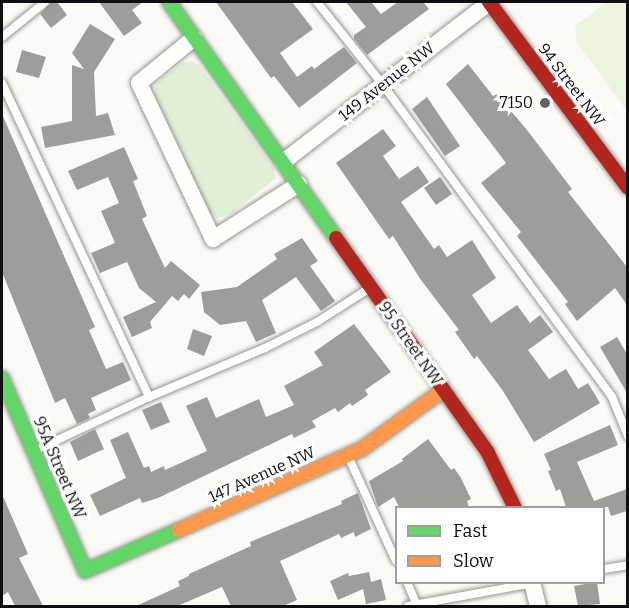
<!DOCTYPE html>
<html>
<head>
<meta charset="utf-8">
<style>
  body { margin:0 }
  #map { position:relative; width:629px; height:608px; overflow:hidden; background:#fbfaf4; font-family:Bitter,serif }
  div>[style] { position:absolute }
  .green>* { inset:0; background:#e2efd6 }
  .pitch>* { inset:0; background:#ecf3df }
  .building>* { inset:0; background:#9f9d99 }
  .roads { filter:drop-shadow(0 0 2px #959592) drop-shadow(0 0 2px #959592) }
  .lane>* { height:8px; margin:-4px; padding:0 4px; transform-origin:4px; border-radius:4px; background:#fefefd }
  .street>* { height:16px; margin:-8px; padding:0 8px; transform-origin:8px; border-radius:8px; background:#fefefd }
  .fast>* { height:14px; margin:-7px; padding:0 7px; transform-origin:7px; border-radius:7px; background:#63d668 }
  .slow>* { height:14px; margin:-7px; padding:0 7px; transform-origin:7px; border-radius:7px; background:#ff974d }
  .jam>* { height:14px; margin:-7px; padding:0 7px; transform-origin:7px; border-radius:7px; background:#b3261e }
  .dots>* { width:16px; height:16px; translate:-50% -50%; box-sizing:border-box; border:3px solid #fff; border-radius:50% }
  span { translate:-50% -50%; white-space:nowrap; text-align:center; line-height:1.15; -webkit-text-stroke:6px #fff; paint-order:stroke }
  .street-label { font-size:16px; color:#0f0f0f }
  .poi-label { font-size:16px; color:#0f0f0f }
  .right { translate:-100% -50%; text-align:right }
  .frame { position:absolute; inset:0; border:3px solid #0f0f0f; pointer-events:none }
  .legend { position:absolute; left:395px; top:506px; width:210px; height:78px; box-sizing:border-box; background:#fff; border:2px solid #9f9f9f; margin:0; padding:8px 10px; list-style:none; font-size:18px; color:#0f0f0f }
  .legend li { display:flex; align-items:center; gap:12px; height:30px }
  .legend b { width:30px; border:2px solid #9f9f9f }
</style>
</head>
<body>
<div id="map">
  <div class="green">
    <i style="clip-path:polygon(191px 61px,199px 65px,273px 167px,276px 178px,231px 214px,217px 218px,205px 209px,155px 98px,155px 87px,160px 80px,182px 63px)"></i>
  </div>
  <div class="pitch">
    <i style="clip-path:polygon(607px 2px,627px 2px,627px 111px,577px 43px,575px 26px)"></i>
  </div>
  <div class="building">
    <i style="clip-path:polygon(51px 2px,57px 2px,67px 15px,51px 28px,40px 14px)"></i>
    <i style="clip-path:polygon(99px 2px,143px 2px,132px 10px,142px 23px,124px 36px)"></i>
    <i style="clip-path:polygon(216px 2px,292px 2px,313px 29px,280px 53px,297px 77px,312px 66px,314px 69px,344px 47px,357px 63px,299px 108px,274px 76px,271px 78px)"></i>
    <i style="clip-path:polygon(346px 2px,371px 2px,381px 14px,398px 2px,423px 2px,429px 9px,367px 55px,354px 39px,354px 35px,366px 27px)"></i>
    <i style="clip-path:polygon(90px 24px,115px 39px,94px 72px,96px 116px,108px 113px,115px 135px,45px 148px,41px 127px,72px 121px,72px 65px,84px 69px,72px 53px)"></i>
    <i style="clip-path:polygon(22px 50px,46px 57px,39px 78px,16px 72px)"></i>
    <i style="clip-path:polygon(468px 64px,493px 96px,497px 94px,527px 130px,572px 189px,568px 192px,627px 267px,627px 305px,615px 288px,577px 321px,565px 304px,568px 302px,517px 236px,521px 232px,481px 183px,506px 163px,446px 84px)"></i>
    <i style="clip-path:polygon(427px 97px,460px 146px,445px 156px,412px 109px)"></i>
    <i style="clip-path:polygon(2px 114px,95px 327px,89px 330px,106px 369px,123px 362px,131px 380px,91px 398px,96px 410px,88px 414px,90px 418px,77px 424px,65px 398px,55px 403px,2px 272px)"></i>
    <i style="clip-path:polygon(383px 129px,396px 146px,383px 156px,399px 179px,418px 166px,429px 182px,401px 202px,434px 249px,439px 245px,447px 257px,472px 240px,496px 278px,472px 295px,491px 323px,517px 305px,530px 323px,540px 315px,553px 332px,528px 350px,549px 379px,566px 369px,578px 389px,588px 383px,600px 403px,534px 442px,503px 391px,477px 356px,474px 359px,455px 332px,459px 330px,421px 280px,393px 236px,389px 239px,336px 163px)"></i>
    <i style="clip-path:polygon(124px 147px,138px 179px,133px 181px,147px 216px,142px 219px,165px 268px,171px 261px,200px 285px,189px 299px,184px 294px,178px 301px,172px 296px,150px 322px,152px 328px,132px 337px,123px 317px,156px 302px,139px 288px,127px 262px,100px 273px,91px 253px,115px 243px,101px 211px,119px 203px,108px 177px,77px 190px,68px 171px)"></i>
    <i style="clip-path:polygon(440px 177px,452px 194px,436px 205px,424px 188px)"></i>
    <i style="clip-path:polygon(302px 238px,318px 261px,310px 266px,335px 301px,321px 311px,296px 277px,262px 300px,276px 333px,256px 342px,246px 321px,220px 325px,204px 312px,201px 292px,237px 287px,277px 259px,274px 254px)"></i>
    <i style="clip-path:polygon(354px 324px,391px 372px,365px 390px,368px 395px,352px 406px,350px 403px,338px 412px,335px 408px,312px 421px,316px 427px,294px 438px,292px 434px,158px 498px,142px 503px,140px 498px,100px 516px,90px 495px,126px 478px,110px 440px,128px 432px,144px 468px,149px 466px,151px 472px,164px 466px,165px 470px,207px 451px,186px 406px,207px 397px,216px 418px,259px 399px,266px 417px,294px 405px,284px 386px,323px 365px,314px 352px)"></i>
    <i style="clip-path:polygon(193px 329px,212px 336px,204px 356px,187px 349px)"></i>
    <i style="clip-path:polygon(617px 337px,627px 354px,627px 393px,600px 347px)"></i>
    <i style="clip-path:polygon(161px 402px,170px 422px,151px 430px,142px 410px)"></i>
    <i style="clip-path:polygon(610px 425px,618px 445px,577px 462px,594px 501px,627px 489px,627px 511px,611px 516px,608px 507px,566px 507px,560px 489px,556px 491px,548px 471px,551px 470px,544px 454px)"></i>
    <i style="clip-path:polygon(95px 429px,104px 449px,78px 461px,70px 442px)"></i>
    <i style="clip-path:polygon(428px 439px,451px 470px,454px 468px,461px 478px,471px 499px,467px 501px,469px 507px,399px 507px,394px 497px,378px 507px,369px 481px,403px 461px,402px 459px)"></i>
    <i style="clip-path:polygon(358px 493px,371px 529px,355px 537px,354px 532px,341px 538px,339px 534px,280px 561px,297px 600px,283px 606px,231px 606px,222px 587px,177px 606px,136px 606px,180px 586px,178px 581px,189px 576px,189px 574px,251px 546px,250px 542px,342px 504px,341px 501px)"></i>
    <i style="clip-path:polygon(2px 494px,28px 554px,19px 558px,43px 606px,15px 606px,8px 592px,2px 596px)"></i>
    <i style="clip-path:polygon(369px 572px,371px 582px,381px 579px,386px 600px,366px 604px,363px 589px,338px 600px,330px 581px,348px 573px,349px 576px)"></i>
    <i style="clip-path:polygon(597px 582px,600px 604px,578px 606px,574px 586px)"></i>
  </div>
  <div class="roads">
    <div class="lane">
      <i style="left:317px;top:2px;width:106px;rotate:51.5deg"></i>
      <i style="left:383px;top:85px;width:387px;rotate:53.7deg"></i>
      <i style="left:612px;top:397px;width:42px;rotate:67.7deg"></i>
      <i style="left:2px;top:37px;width:55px;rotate:-39.1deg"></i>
      <i style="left:2px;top:83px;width:347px;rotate:64.9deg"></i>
      <i style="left:36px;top:450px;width:125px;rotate:-25.1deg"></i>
      <i style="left:149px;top:397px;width:126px;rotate:-22.9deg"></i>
      <i style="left:265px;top:348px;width:58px;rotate:-26.6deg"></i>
      <i style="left:317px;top:322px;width:63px;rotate:-32.7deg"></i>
      <i style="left:348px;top:456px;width:115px;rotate:65.4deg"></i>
      <i style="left:604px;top:569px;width:24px;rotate:-9deg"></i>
      <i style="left:407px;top:582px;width:25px;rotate:67deg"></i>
      <i style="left:408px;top:606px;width:127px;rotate:-10.4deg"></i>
    </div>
    <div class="street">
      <i style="left:194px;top:38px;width:71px;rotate:140.7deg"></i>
      <i style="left:139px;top:83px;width:173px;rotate:64.6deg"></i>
      <i style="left:213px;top:239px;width:102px;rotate:-32.6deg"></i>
      <i style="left:283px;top:162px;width:262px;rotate:-37.7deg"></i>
      <i style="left:532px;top:582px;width:25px;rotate:76deg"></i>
    </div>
    <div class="fast">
      <i style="left:169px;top:2px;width:289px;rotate:54.7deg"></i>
      <i style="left:2px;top:378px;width:210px;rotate:66.7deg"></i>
      <i style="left:85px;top:571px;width:103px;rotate:-23.6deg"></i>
    </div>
    <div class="slow">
      <i style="left:179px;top:530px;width:200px;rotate:-23.9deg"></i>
      <i style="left:362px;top:449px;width:99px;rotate:-35.9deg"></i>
    </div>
    <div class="jam">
      <i style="left:489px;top:2px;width:232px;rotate:53.2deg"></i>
      <i style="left:336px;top:238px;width:263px;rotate:54.7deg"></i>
      <i style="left:488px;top:453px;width:61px;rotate:63.9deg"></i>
    </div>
  </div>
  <div class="dots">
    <i style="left:545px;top:103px;background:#62615f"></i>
  </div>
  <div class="street-label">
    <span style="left:387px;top:82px;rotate:-38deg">149 Avenue NW</span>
    <span style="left:571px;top:85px;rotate:53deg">94 Street NW</span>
    <span style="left:410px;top:344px;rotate:55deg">95 Street NW</span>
    <span style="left:59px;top:468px;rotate:67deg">95A Street NW</span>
    <span style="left:262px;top:475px;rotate:-24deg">147 Avenue NW</span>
  </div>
  <div class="poi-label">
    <span class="right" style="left:533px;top:103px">7150</span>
  </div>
  <div class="frame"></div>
  <ul class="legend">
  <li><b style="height:8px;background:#63d668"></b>Fast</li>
  <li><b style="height:8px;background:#ff974d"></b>Slow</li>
  </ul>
</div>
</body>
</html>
